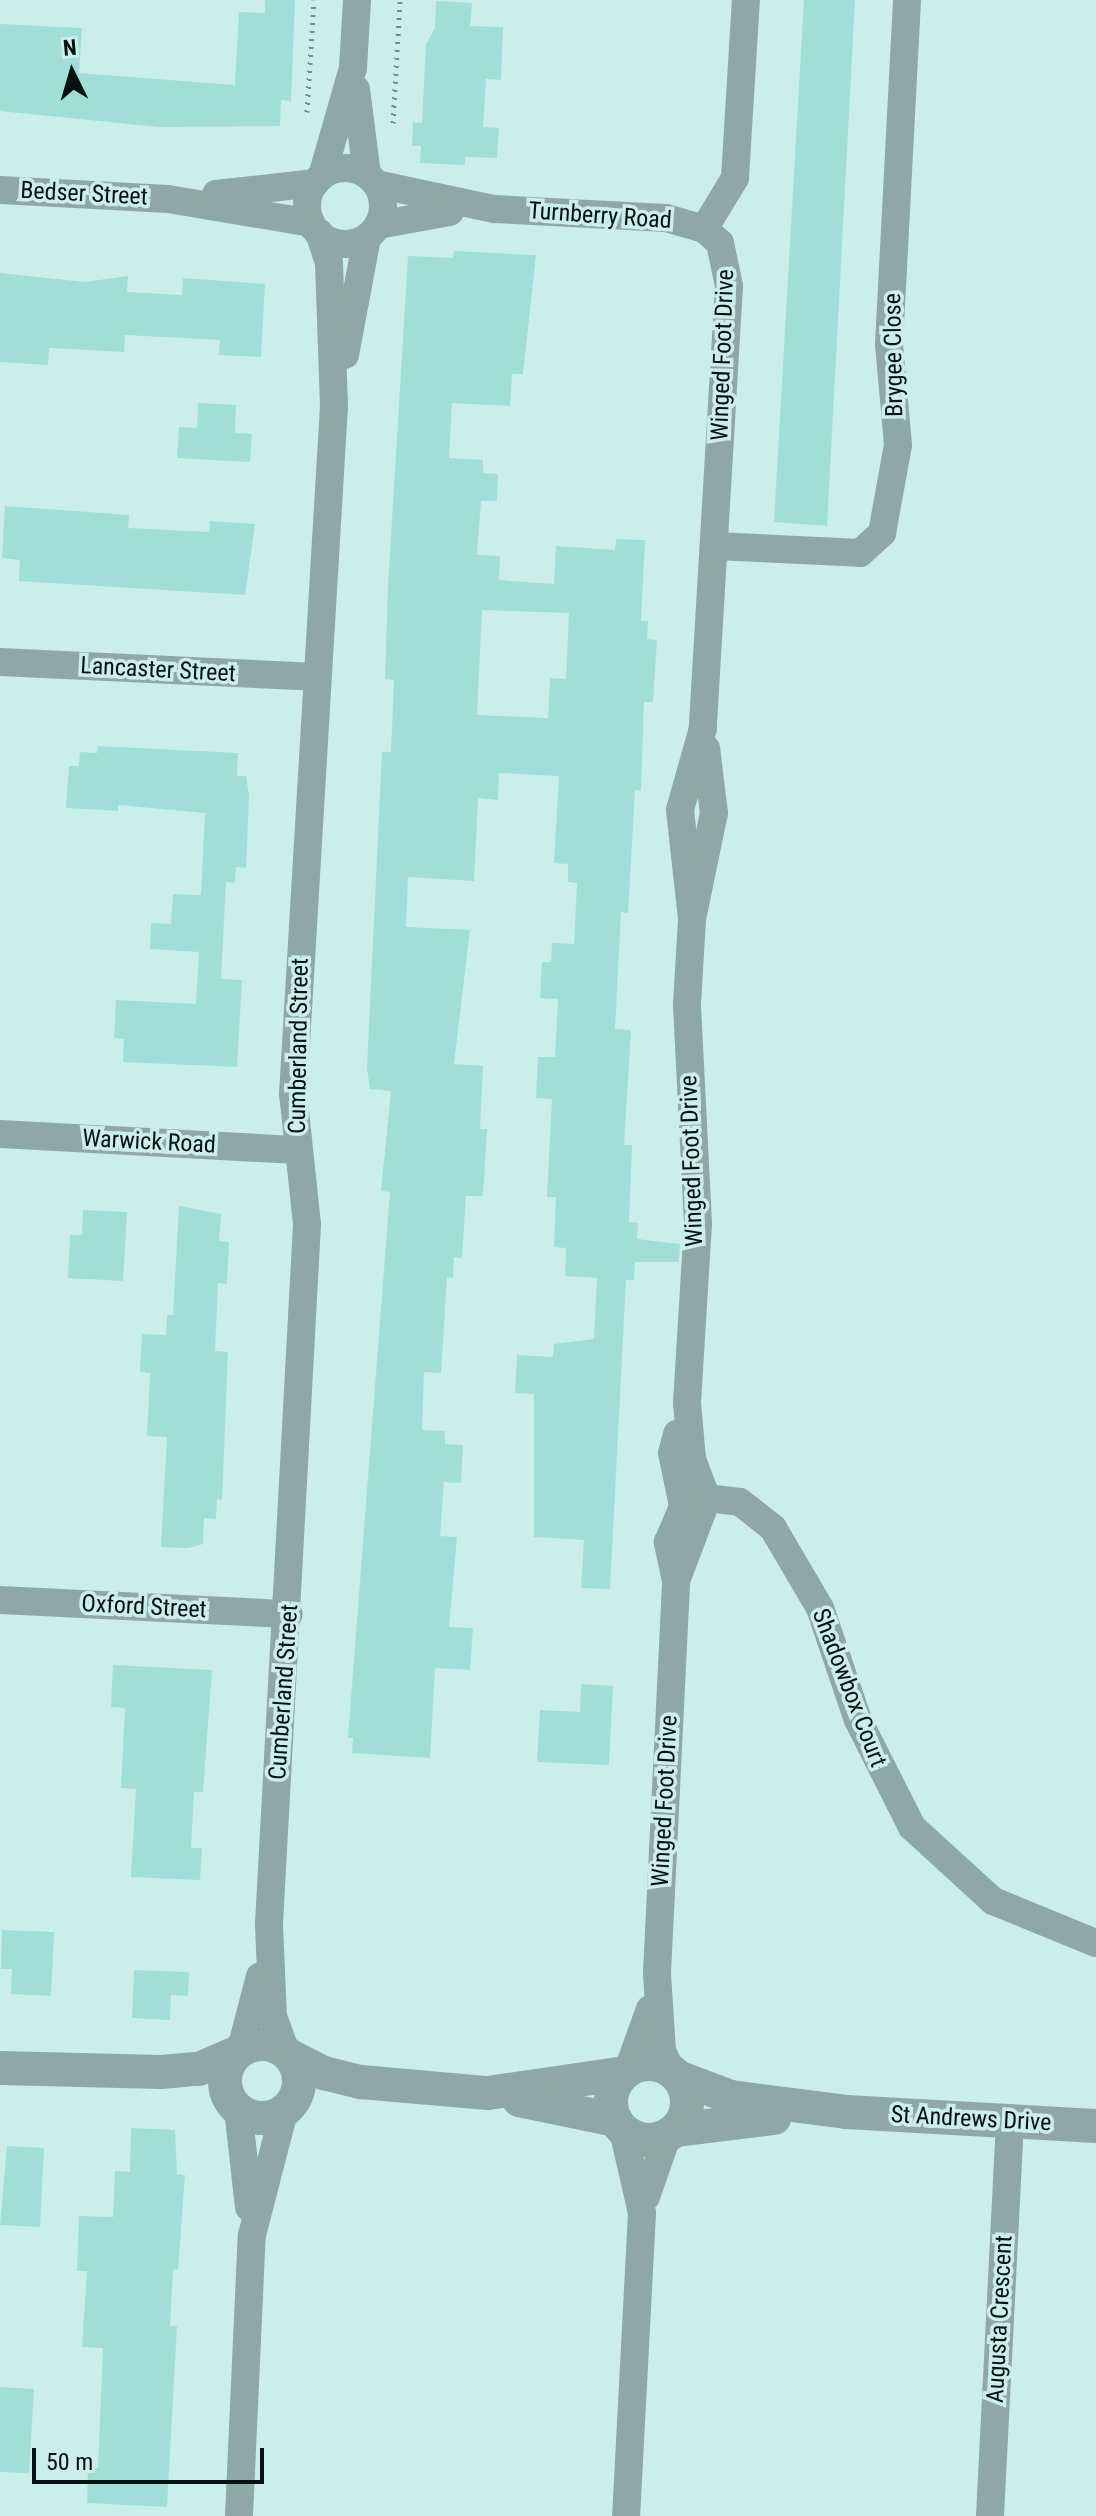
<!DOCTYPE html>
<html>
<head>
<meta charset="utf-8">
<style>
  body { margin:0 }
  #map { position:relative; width:1096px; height:2516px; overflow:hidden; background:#caefeb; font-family:"Roboto Condensed",sans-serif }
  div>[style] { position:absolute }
  .building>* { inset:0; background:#a1ded8 }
  .path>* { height:5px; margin-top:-2.5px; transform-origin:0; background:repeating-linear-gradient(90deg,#728d8a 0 2px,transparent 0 8px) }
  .minor>* { height:28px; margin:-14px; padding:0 14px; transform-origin:14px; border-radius:14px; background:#8fa8a5 }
  .minor>.ring { margin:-14px; padding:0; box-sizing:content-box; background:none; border:28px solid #8fa8a5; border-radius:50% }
  .tertiary>* { height:34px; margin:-17px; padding:0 17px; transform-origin:17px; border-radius:17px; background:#8fa8a5 }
  .tertiary>.ring { margin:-17px; padding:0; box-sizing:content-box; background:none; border:34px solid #8fa8a5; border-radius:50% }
  span { translate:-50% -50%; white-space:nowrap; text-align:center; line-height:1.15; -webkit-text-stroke:7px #caefeb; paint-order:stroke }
  .street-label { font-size:24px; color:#051211 }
  .north { position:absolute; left:32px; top:32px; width:80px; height:80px; -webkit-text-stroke:6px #caefeb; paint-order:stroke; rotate:355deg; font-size:22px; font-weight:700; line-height:32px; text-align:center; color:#051211 }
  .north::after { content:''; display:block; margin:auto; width:28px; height:36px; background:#051211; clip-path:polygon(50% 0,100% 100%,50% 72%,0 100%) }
  .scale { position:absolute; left:32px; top:2448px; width:232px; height:36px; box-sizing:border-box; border:4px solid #051211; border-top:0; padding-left:10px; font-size:24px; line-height:28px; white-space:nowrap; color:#051211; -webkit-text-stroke:6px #caefeb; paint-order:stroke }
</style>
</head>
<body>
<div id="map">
  <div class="building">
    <i style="clip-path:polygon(265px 0,295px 0,291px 101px,281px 100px,280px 126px,158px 127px,0 111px,0 24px,82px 28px,79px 73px,235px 85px,239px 12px,265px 13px)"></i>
    <i style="clip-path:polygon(804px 0,855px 0,827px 526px,774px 522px)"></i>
    <i style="clip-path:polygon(436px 1px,472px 3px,470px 26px,503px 27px,501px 80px,486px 79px,483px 127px,499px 128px,497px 158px,465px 157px,465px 165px,420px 163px,421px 146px,412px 146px,413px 122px,422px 123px,426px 44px,435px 28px)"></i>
    <i style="clip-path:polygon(evenodd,454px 251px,536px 255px,523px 374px,512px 374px,510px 406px,452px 403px,449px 458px,483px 460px,483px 473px,498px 474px,497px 501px,481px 501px,477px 555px,500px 556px,499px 580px,554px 584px,556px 546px,615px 550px,616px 539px,645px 540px,641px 621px,648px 621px,647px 639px,657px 640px,653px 702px,644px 702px,641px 791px,635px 790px,628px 913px,621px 912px,615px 1029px,631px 1030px,624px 1145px,632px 1145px,629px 1222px,638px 1223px,637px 1239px,680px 1244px,679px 1262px,635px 1262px,634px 1280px,626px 1280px,610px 1589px,581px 1588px,584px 1540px,534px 1537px,534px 1394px,515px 1393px,517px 1355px,553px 1357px,554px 1344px,594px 1339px,597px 1278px,565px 1276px,566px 1248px,554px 1247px,556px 1197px,547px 1197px,552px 1099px,536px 1098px,538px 1057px,555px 1057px,558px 999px,540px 998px,542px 962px,551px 962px,552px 943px,574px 944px,577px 883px,568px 882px,568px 864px,554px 863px,559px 776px,499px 773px,498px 800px,478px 798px,474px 881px,408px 877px,406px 927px,470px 930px,454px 1064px,483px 1066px,480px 1129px,487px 1129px,483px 1196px,466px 1196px,462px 1258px,454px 1257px,453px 1278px,447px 1277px,441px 1373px,424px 1372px,422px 1430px,445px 1431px,445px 1444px,463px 1445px,461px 1483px,444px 1482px,440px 1536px,457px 1537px,449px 1627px,473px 1628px,470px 1670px,435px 1668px,430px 1758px,352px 1753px,353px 1738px,348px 1738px,390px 1192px,381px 1191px,391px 1091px,370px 1089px,367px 1068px,382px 752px,391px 752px,394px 680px,385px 679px,388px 586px,408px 256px,453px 258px,454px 251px,482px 610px,569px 613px,566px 679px,550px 678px,548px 718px,477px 715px,482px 610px)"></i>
    <i style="clip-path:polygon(0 273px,85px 282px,128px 276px,127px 292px,182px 295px,183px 278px,265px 284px,261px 357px,219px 355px,220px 340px,125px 335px,124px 352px,49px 348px,48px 365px,0 362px)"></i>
    <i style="clip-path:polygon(198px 403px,236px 405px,235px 433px,252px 434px,250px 462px,177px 458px,179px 427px,197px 428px)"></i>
    <i style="clip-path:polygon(5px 506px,129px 515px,128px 528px,209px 532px,210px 521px,255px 524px,245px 595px,19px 581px,20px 560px,2px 558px)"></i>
    <i style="clip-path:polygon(98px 746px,238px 753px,237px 776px,246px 776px,249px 795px,246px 868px,236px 867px,235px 883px,226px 882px,221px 979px,242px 980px,237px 1067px,123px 1062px,124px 1039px,114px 1038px,116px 1000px,196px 1004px,199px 952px,150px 949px,151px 923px,171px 924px,173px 894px,201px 895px,205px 813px,118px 805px,118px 811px,66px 808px,69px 766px,79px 766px,80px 752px,97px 753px)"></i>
    <i style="clip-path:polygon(179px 1206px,221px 1214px,219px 1241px,229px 1242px,227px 1284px,218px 1283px,215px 1351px,228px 1352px,222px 1500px,217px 1499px,216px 1519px,204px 1518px,203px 1544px,188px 1548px,161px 1547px,167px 1437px,147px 1436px,150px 1373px,140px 1372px,142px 1334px,166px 1335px,167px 1315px,173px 1315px)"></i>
    <i style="clip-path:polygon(83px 1210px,127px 1212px,123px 1281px,68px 1278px,70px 1235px,82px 1235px)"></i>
    <i style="clip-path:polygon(113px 1665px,212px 1670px,203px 1792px,194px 1792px,191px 1848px,202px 1848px,200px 1880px,131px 1877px,136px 1789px,121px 1788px,125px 1708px,111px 1707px)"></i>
    <i style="clip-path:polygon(581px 1684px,613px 1686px,609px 1765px,537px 1762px,540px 1710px,580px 1712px)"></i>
    <i style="clip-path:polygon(2px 1930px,54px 1932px,51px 1996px,11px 1994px,12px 1969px,1px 1969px)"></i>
    <i style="clip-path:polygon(134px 1970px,189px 1972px,188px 1996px,171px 1995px,170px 2020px,132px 2018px)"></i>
    <i style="clip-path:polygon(131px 2128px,175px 2130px,177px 2174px,185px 2175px,178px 2270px,173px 2269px,170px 2326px,177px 2326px,167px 2507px,87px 2503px,88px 2468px,98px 2468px,103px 2348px,82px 2347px,87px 2271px,77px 2271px,79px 2216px,113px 2217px,115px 2171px,130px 2172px)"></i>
    <i style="clip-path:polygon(7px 2146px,44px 2148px,40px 2227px,0 2225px)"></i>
    <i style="clip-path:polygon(0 2387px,34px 2389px,29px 2473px,0 2472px)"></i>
  </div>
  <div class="path">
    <i style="left:307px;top:112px;width:112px;rotate:-86.4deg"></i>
    <i style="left:393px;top:123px;width:123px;rotate:-86.7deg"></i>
  </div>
  <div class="minor">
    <i style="left:356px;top:89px;width:87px;rotate:82.7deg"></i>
    <i class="ring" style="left:307px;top:168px;width:48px;height:48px"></i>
    <i style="left:322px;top:176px;width:112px;rotate:-74deg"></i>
    <i style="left:353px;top:68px;width:68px;rotate:-86.6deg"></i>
    <i style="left:376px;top:184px;width:121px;rotate:12deg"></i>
    <i style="left:494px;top:209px;width:172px;rotate:3deg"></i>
    <i style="left:666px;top:218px;width:40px;rotate:16deg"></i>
    <i style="left:704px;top:229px;width:21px;rotate:41deg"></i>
    <i style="left:720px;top:243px;width:44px;rotate:78.2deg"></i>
    <i style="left:729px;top:286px;width:443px;rotate:93.4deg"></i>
    <i style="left:703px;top:728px;width:85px;rotate:105.7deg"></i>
    <i style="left:680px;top:810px;width:110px;rotate:83.7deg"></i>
    <i style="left:0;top:190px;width:168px;rotate:3.1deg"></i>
    <i style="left:168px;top:199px;width:145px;rotate:9.5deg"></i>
    <i style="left:216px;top:194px;width:100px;rotate:-6.3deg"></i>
    <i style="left:378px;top:225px;width:73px;rotate:-10.2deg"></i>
    <i style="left:704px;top:229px;width:60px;rotate:-58.7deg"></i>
    <i style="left:735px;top:178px;width:178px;rotate:-86.5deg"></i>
    <i style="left:345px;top:355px;width:119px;rotate:-79.4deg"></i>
    <i style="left:714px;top:546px;width:146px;rotate:2.7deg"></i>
    <i style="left:860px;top:553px;width:30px;rotate:-42deg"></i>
    <i style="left:882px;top:533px;width:89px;rotate:-79.7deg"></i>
    <i style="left:898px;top:445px;width:101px;rotate:-95.1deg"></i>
    <i style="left:889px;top:344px;width:344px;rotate:-87deg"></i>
    <i style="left:0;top:662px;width:316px;rotate:2.7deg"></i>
    <i style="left:0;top:1134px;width:298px;rotate:3.1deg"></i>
    <i style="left:689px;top:1496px;width:51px;rotate:6.7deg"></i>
    <i style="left:740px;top:1502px;width:42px;rotate:38.2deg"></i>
    <i style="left:773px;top:1528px;width:93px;rotate:59.6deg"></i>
    <i style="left:820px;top:1608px;width:118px;rotate:71.3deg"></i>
    <i style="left:858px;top:1720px;width:120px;rotate:63.2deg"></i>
    <i style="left:912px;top:1827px;width:110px;rotate:42.4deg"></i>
    <i style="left:993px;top:1901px;width:111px;rotate:22.2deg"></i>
    <i style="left:676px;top:1581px;width:88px;rotate:-69.3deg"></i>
    <i style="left:707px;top:1499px;width:43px;rotate:-110.6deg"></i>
    <i style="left:692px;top:1459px;width:56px;rotate:-95.1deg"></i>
    <i style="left:687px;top:1403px;width:180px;rotate:-86.5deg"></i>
    <i style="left:698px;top:1223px;width:219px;rotate:-92.9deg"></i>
    <i style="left:687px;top:1004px;width:85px;rotate:-86.6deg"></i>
    <i style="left:692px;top:919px;width:108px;rotate:-78.3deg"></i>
    <i style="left:714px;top:813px;width:65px;rotate:-97deg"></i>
    <i style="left:0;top:1600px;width:289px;rotate:2.8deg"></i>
    <i style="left:241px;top:2049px;width:75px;rotate:-75.4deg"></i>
    <i style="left:286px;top:2052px;width:37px;rotate:-110deg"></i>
    <i style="left:273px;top:2017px;width:93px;rotate:-92.5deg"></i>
    <i style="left:269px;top:1924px;width:701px;rotate:-86.89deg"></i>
    <i style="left:307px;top:1224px;width:131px;rotate:-96.1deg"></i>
    <i style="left:293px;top:1094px;width:689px;rotate:-86.59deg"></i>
    <i style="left:334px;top:406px;width:143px;rotate:-92deg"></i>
    <i style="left:329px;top:263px;width:32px;rotate:-108deg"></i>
    <i style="left:628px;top:2070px;width:65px;rotate:-70.2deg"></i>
    <i style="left:671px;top:2070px;width:21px;rotate:-115deg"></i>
    <i style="left:662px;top:2051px;width:78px;rotate:-93.7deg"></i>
    <i style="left:657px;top:1973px;width:392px;rotate:-87.2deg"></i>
    <i style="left:676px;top:1581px;width:40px;rotate:-102deg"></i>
    <i style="left:668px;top:1542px;width:39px;rotate:-67deg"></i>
    <i style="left:683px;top:1506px;width:54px;rotate:-101.7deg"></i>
    <i style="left:672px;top:1453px;width:20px;rotate:-75deg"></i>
    <i style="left:238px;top:2109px;width:99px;rotate:83.6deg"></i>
    <i style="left:623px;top:2130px;width:85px;rotate:77.1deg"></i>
    <i style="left:642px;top:2213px;width:303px;rotate:93deg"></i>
    <i style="left:646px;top:2197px;width:67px;rotate:-70.8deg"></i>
    <i style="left:239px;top:2516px;width:281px;rotate:-87.4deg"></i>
    <i style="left:252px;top:2235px;width:128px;rotate:-75.5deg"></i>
    <i style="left:990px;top:2516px;width:396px;rotate:-87.1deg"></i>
  </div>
  <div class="tertiary">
    <i class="ring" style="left:225px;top:2044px;width:40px;height:40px"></i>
    <i style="left:290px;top:2056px;width:38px;rotate:27deg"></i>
    <i style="left:324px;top:2073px;width:38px;rotate:14deg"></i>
    <i style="left:361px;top:2082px;width:127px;rotate:5deg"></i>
    <i style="left:488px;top:2093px;width:138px;rotate:-8.3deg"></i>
    <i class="ring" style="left:611px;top:2064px;width:42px;height:42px"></i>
    <i style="left:0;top:2068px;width:161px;rotate:1.4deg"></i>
    <i style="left:161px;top:2072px;width:38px;rotate:-5deg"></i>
    <i style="left:199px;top:2069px;width:40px;rotate:-23.4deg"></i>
    <i style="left:680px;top:2078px;width:54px;rotate:20.4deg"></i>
    <i style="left:731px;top:2097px;width:116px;rotate:7.4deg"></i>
    <i style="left:846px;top:2112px;width:250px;rotate:3.2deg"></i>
    <i style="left:519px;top:2100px;width:99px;rotate:11.7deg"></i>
    <i style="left:675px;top:2130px;width:100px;rotate:-6.9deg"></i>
  </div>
  <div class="street-label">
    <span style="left:84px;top:194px;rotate:3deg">Bedser Street</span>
    <span style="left:600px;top:216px;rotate:4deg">Turnberry Road</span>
    <span style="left:723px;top:355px;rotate:-88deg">Winged Foot Drive</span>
    <span style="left:894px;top:355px;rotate:-91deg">Brygee Close</span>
    <span style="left:158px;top:670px;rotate:3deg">Lancaster Street</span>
    <span style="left:299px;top:1046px;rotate:-89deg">Cumberland Street</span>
    <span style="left:149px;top:1142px;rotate:3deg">Warwick Road</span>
    <span style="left:692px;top:1161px;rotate:-92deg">Winged Foot Drive</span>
    <span style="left:144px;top:1607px;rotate:3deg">Oxford Street</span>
    <span style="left:849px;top:1688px;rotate:69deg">Shadowbox Court</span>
    <span style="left:284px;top:1692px;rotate:-86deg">Cumberland Street</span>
    <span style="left:665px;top:1801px;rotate:-87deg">Winged Foot Drive</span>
    <span style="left:971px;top:2119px;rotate:3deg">St Andrews Drive</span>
    <span style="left:1000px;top:2319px;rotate:-87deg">Augusta Crescent</span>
  </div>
  <div class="north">N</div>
  <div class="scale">50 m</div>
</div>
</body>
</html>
